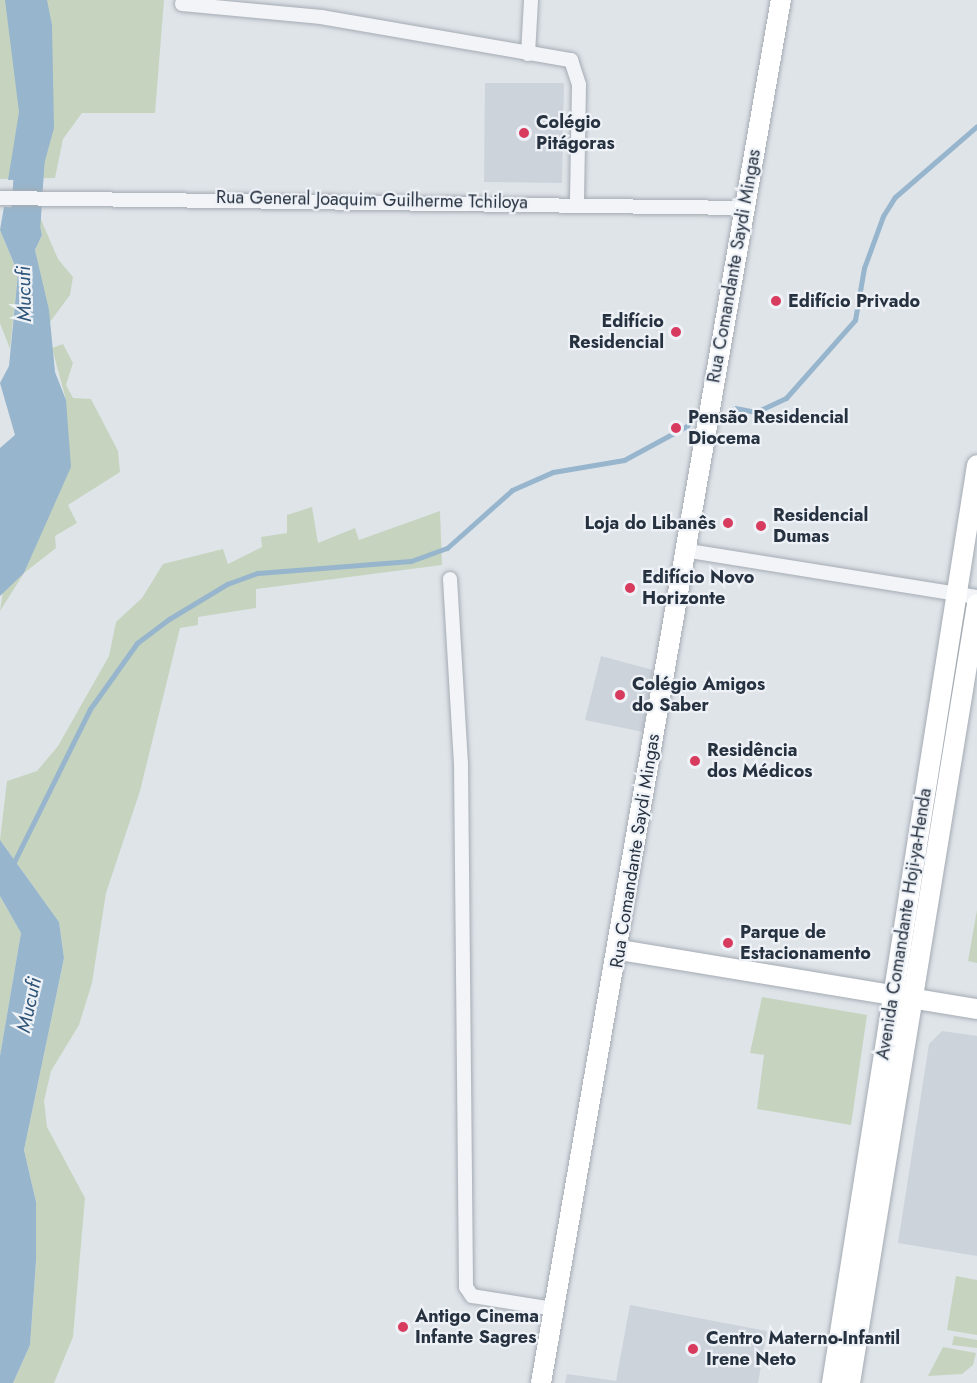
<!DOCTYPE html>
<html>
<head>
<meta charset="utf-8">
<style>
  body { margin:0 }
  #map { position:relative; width:977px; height:1383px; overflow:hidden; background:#dfe4e9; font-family:Jost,sans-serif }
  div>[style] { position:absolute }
  .built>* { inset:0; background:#cdd3db }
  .green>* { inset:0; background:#c6d4bf }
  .water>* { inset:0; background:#97b5cc }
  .stream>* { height:5px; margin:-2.5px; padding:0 2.5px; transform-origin:2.5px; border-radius:2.5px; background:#97b5cc }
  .river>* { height:30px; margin:-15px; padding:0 15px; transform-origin:15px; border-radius:15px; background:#97b5cc }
  .roads { filter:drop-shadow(0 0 2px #a4abb3) drop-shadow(0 0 2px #a4abb3) }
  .street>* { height:14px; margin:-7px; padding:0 7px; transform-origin:7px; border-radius:7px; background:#f2f4f7 }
  .secondary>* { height:20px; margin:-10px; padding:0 10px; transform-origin:10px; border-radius:10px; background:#fff }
  .dots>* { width:16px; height:16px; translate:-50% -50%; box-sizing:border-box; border:3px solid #eef2f7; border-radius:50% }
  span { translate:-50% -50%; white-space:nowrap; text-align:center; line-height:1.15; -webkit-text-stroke:4.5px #eef2f7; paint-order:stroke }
  .poi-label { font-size:18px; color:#273241; font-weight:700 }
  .left { translate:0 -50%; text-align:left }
  .right { translate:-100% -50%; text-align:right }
  .street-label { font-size:18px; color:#273241 }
  .water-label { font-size:20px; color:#2e5578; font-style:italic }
</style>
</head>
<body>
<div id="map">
  <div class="built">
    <i style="clip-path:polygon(485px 83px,564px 83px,562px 183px,484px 182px)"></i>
    <i style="clip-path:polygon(601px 656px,653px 670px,643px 732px,585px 720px)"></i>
    <i style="clip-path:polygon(942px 1031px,977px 1036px,977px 1256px,898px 1243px,929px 1044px)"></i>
    <i style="clip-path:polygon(630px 1305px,767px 1331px,758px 1383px,565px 1383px,567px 1374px,616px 1381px)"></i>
  </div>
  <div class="green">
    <i style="clip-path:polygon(0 0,164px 0,155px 113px,82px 113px,63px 139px,55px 178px,0 179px)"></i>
    <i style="clip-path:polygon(36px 208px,58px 259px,73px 277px,70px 295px,50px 322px,35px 250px,42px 235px)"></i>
    <i style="clip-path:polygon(0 230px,18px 273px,10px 349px,0 323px)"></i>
    <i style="clip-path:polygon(63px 344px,73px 363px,66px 385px,73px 398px,91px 399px,118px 451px,120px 472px,68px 505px,77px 523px,55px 536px,56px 548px,24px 573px,0 611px,3px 591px,24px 573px,33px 552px,66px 400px,52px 348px)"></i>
    <i style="clip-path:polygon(312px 507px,318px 543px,355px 528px,359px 540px,440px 511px,442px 565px,256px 589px,256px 608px,198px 617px,198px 625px,180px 628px,140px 791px,106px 893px,92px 983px,79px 1025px,51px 1071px,44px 1101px,47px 1127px,85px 1198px,73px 1337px,54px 1383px,13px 1383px,30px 1345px,36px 1261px,36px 1202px,24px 1150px,64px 958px,59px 922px,0 840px,7px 781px,37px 771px,58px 746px,109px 656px,116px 622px,142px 598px,163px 564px,223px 549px,228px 564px,262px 547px,261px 537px,287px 533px,287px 515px)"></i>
    <i style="clip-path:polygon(0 896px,21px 933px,0 1056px)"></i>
    <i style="clip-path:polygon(977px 910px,977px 963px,968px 961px)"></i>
    <i style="clip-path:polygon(762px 997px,867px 1015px,851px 1125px,757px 1109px,764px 1055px,750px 1053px)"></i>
    <i style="clip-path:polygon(956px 1276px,977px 1280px,977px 1335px,947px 1330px)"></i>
    <i style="clip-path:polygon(954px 1336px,977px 1340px,977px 1348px,952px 1345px)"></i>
    <i style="clip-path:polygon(943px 1347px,976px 1353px,973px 1365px,962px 1374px,928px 1376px)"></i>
  </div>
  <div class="water">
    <i style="clip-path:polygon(5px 0,47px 0,52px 25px,54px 128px,40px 179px,8px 180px,19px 112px)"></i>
    <i style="clip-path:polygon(4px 207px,36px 208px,42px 235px,35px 250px,49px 310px,55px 372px,66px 400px,71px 467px,24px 573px,0 596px,0 448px,15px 435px,0 383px,9px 366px,18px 273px,0 230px)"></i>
    <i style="clip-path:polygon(0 840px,59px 922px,64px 958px,24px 1150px,36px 1202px,36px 1261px,30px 1345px,13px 1383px,0 1383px,0 1056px,21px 933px,0 896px)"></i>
  </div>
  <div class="stream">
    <i style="left:735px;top:408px;width:21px;rotate:11deg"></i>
    <i style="left:756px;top:412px;width:33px;rotate:-25deg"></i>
    <i style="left:786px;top:398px;width:104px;rotate:-48.5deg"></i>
    <i style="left:855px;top:320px;width:53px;rotate:-80.2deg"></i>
    <i style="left:864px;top:268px;width:55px;rotate:-69.9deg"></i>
    <i style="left:883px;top:216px;width:22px;rotate:-58deg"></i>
    <i style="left:895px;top:197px;width:108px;rotate:-40.9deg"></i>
    <i style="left:13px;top:864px;width:173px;rotate:-63.6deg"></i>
    <i style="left:90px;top:709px;width:81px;rotate:-54.5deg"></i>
    <i style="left:137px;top:643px;width:40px;rotate:-37deg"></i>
    <i style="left:169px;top:619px;width:68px;rotate:-31.1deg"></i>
    <i style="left:227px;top:584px;width:33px;rotate:-20deg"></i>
    <i style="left:258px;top:573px;width:153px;rotate:-4.5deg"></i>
    <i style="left:411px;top:561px;width:38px;rotate:-20deg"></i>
    <i style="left:447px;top:548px;width:87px;rotate:-41.7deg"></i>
    <i style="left:512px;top:490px;width:45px;rotate:-23.7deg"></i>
    <i style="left:553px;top:472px;width:72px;rotate:-9.6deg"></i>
    <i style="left:624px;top:460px;width:72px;rotate:-28.4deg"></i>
  </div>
  <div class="river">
    <i style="left:25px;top:232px;width:93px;rotate:-86.3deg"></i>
  </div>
  <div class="roads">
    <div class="street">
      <i style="left:182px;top:4px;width:140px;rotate:5.3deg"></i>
      <i style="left:321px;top:17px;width:254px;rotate:9.8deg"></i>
      <i style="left:571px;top:60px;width:26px;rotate:72deg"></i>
      <i style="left:579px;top:85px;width:117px;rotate:91deg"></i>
      <i style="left:528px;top:54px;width:54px;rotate:-86.8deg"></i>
      <i style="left:0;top:198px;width:745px;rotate:0.77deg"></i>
      <i style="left:683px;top:550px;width:298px;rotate:9.1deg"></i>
      <i style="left:450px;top:579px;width:184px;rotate:86.6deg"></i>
      <i style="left:461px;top:763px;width:524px;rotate:89.45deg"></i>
      <i style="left:466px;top:1287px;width:11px;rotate:56deg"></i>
      <i style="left:472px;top:1296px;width:83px;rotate:9deg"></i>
    </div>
    <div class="secondary">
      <i style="left:620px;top:950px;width:362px;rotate:9.4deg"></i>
      <i style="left:541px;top:1383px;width:1404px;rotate:-80.16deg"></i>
      <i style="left:832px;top:1383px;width:929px;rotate:-81.02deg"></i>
      <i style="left:850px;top:1383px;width:789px;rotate:-80.74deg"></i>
    </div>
  </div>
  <div class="dots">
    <i style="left:524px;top:133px;background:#d73b5e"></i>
    <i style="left:776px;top:301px;background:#d73b5e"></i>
    <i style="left:676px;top:332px;background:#d73b5e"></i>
    <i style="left:676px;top:428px;background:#d73b5e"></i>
    <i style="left:728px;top:523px;background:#d73b5e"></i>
    <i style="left:761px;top:526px;background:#d73b5e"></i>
    <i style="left:630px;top:588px;background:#d73b5e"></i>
    <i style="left:620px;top:695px;background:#d73b5e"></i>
    <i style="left:695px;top:761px;background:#d73b5e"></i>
    <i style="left:728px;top:943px;background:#d73b5e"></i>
    <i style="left:403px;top:1327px;background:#d73b5e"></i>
    <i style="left:693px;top:1349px;background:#d73b5e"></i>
  </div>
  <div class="poi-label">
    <span class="left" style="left:536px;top:133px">Colégio<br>Pitágoras</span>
    <span class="left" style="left:788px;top:301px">Edifício Privado</span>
    <span class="right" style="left:664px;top:332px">Edifício<br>Residencial</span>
    <span class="left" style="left:688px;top:428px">Pensão Residencial<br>Diocema</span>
    <span class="left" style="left:773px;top:526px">Residencial<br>Dumas</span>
    <span class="right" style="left:716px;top:523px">Loja do Libanês</span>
    <span class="left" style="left:642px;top:588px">Edifício Novo<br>Horizonte</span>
    <span class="left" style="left:632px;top:695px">Colégio Amigos<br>do Saber</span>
    <span class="left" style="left:707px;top:761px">Residência<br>dos Médicos</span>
    <span class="left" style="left:740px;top:943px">Parque de<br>Estacionamento</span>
    <span class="left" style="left:415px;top:1327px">Antigo Cinema<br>Infante Sagres</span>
    <span class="left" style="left:706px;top:1349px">Centro Materno-Infantil<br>Irene Neto</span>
  </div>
  <div class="street-label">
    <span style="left:372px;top:200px;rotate:1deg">Rua General Joaquim Guilherme Tchiloya</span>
    <span style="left:734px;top:266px;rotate:-80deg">Rua Comandante Saydi Mingas</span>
    <span style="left:635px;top:851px;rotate:-81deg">Rua Comandante Saydi Mingas</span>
    <span style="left:904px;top:924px;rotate:-81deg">Avenida Comandante Hoji-ya-Henda</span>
  </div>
  <div class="water-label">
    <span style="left:24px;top:294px;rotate:-91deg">Mucufi</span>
    <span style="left:29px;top:1005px;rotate:-78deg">Mucufi</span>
  </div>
</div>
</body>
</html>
